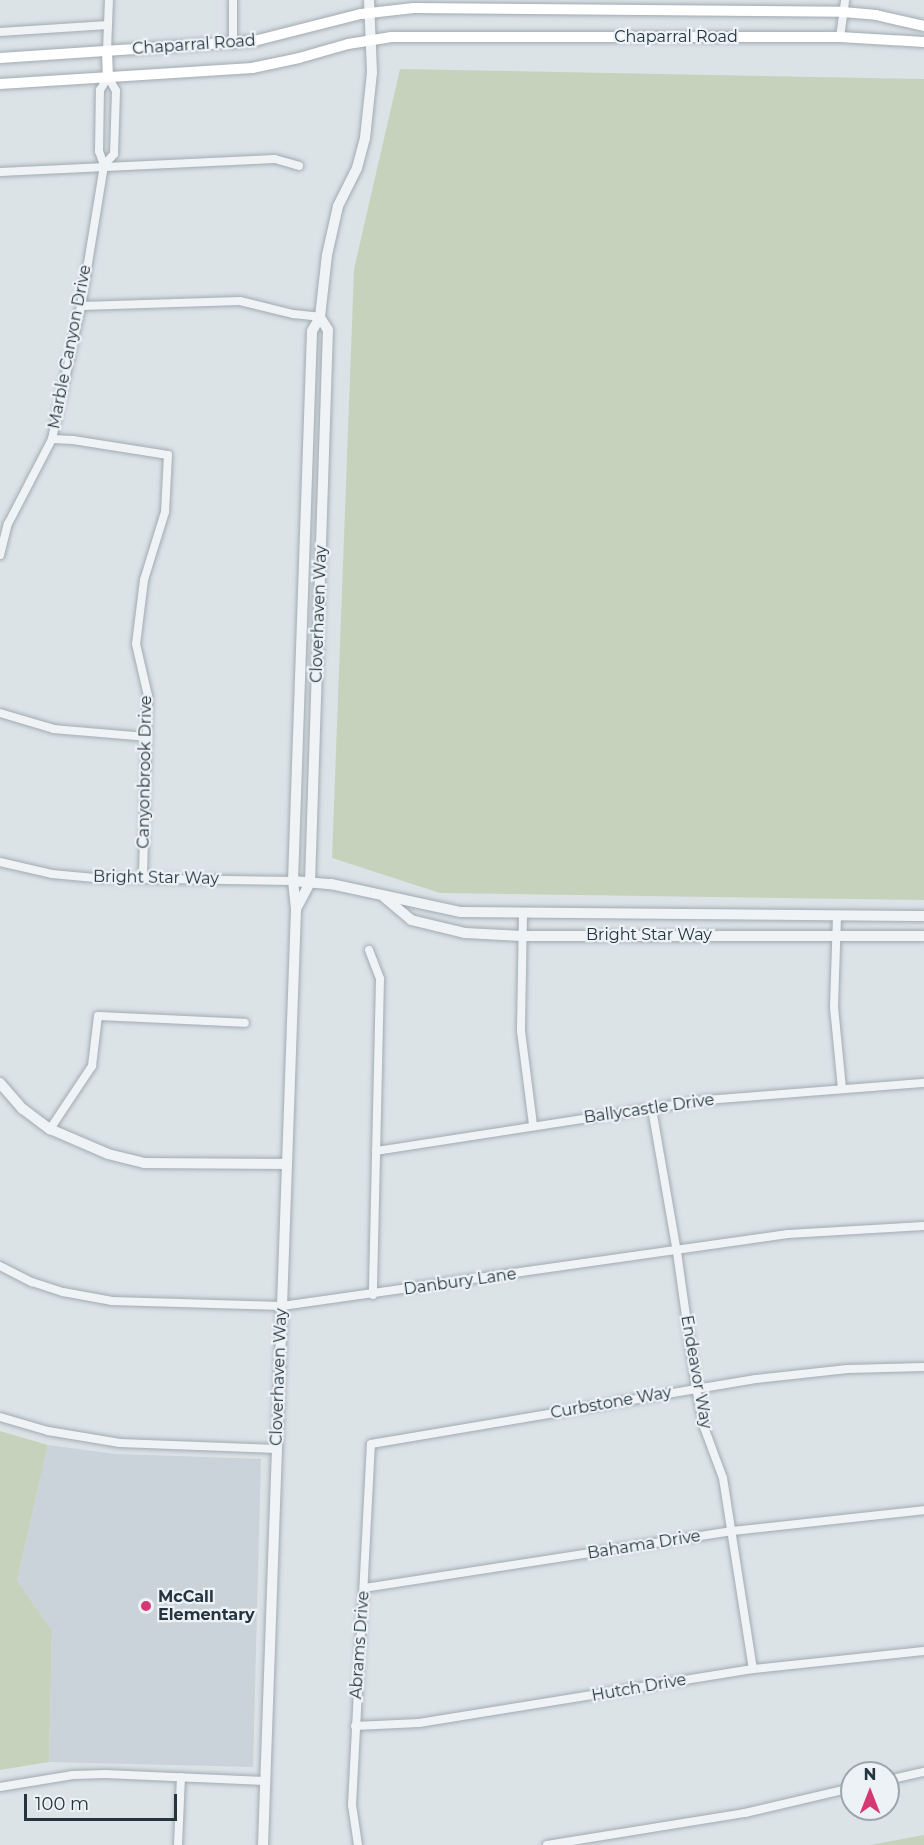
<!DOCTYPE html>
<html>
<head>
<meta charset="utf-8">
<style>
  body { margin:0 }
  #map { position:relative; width:924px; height:1845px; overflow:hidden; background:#dce3e7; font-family:Montserrat,sans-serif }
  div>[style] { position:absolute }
  .built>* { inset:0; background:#cad3da }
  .green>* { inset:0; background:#c7d2bd }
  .roads { filter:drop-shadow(0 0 2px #a1abb1) drop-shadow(0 0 2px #a1abb1) }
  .minor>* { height:8px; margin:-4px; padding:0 4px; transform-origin:4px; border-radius:4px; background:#eff3f6 }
  .tertiary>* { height:10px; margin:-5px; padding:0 5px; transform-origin:5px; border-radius:5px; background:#eff3f6 }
  .secondary>* { height:10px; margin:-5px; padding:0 5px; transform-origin:5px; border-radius:5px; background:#fff }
  .dots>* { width:16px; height:16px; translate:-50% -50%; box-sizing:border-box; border:3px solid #ecf2f5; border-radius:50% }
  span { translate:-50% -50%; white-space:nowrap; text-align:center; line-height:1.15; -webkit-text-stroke:4.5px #ecf2f5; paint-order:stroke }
  .street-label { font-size:16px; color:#25343f }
  .poi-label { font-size:16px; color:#25343f; font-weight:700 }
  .left { translate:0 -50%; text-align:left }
  .north { position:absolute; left:840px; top:1761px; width:60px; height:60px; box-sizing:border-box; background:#ecf2f5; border:2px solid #9ca6ac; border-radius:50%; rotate:0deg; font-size:16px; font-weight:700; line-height:24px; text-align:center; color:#25343f }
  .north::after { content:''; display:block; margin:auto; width:21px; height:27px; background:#d53973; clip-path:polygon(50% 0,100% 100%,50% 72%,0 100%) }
  .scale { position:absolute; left:24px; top:1794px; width:153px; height:27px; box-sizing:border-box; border:3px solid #25343f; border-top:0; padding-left:8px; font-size:18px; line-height:21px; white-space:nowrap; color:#25343f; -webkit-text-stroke:4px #ecf2f5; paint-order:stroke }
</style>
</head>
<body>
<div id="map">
  <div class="built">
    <i style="clip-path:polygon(48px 1445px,116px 1454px,261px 1459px,253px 1767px,49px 1762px,52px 1631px,17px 1580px)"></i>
  </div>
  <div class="green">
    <i style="clip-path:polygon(400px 69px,924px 79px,924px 900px,440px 893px,332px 858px,354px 269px)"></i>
    <i style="clip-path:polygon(0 1431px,48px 1445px,17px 1580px,52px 1631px,49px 1762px,0 1770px)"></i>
    <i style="clip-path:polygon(924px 1835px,924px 1845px,870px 1845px)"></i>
  </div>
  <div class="roads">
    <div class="minor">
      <i style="left:0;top:32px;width:108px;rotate:-3.7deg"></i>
      <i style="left:840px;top:37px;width:37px;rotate:-82deg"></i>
      <i style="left:233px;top:44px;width:44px;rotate:-90deg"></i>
      <i style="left:107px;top:51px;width:51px;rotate:-87.8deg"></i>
      <i style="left:0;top:172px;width:275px;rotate:-2.7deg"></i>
      <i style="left:275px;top:159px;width:25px;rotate:16deg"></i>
      <i style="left:81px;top:306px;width:159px;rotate:-1.8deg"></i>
      <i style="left:240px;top:301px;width:55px;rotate:13.8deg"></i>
      <i style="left:293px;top:314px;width:27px;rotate:6deg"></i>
      <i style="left:52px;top:439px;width:21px;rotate:3deg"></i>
      <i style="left:73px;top:440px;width:96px;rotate:9deg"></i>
      <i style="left:168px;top:455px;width:57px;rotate:93deg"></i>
      <i style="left:165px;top:512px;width:71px;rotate:107.2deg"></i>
      <i style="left:144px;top:580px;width:64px;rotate:97.1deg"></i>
      <i style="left:136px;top:644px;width:53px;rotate:77deg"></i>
      <i style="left:148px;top:696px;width:182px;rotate:91.6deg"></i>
      <i style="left:0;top:555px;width:32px;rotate:-76deg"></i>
      <i style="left:8px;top:524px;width:96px;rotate:-62.6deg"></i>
      <i style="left:52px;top:439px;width:136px;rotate:-77.7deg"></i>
      <i style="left:81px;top:306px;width:143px;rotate:-80.7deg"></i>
      <i style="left:104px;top:165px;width:15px;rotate:-110deg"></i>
      <i style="left:99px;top:151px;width:61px;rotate:-89.1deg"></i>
      <i style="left:100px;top:90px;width:15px;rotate:-58deg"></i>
      <i style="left:108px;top:77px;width:16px;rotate:60deg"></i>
      <i style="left:116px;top:91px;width:63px;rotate:91.8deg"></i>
      <i style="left:114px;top:154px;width:15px;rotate:132deg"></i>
      <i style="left:0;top:713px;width:56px;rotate:16.5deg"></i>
      <i style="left:54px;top:729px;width:94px;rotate:4.9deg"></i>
      <i style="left:0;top:862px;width:53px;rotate:13deg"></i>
      <i style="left:52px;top:874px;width:43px;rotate:5.3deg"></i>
      <i style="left:95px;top:878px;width:198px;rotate:0.9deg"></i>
      <i style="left:523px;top:913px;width:118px;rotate:91deg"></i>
      <i style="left:521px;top:1031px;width:95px;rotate:82.7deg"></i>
      <i style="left:837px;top:916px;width:91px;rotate:91.9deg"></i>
      <i style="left:834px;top:1007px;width:82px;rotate:84.4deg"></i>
      <i style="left:369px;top:950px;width:31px;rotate:69deg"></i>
      <i style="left:380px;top:979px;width:316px;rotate:91.3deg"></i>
      <i style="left:652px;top:1109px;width:145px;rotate:80.1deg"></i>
      <i style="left:677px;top:1252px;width:137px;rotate:82deg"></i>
      <i style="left:696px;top:1388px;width:40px;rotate:78deg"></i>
      <i style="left:704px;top:1427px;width:54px;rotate:69.6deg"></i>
      <i style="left:723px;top:1478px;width:193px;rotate:81.1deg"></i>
      <i style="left:50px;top:1129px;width:76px;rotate:-56.3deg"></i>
      <i style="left:92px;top:1066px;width:50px;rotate:-83.2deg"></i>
      <i style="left:98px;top:1016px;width:147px;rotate:2.7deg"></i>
      <i style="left:376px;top:1151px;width:335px;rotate:-8.8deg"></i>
      <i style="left:707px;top:1100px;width:218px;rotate:-4.5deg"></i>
      <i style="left:0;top:1266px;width:36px;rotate:27deg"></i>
      <i style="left:32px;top:1282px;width:33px;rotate:18deg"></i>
      <i style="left:63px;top:1292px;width:50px;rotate:10.4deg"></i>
      <i style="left:112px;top:1301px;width:170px;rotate:1.7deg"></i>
      <i style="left:282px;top:1306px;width:511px;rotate:-8.1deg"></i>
      <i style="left:788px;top:1234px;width:136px;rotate:-3.4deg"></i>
      <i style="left:0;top:1417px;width:50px;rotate:16.3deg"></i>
      <i style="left:48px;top:1431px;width:73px;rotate:9.5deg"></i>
      <i style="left:120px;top:1443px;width:157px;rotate:2.2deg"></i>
      <i style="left:364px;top:1588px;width:372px;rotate:-8.8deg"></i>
      <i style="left:732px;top:1531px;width:193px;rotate:-6.2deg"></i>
      <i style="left:355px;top:1726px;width:64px;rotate:-2.7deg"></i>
      <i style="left:419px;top:1723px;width:338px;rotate:-9.2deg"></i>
      <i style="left:753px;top:1669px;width:172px;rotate:-6deg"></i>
      <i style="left:888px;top:1780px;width:37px;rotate:-13deg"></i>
      <i style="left:0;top:1787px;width:74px;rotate:-9.3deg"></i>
      <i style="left:73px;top:1775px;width:32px;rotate:-2deg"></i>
      <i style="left:105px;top:1774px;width:160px;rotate:2.5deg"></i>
      <i style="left:178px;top:1845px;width:68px;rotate:-87.5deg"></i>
      <i style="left:358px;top:1845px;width:40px;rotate:-98.5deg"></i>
      <i style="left:352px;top:1805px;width:361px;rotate:-87deg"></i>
      <i style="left:371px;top:1444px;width:390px;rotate:-9.6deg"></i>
      <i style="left:756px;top:1379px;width:92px;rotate:-6.3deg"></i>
      <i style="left:847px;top:1369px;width:77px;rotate:-1.5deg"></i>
      <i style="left:547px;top:1845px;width:201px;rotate:-9.2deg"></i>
      <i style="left:745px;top:1813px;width:110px;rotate:-13.2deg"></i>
    </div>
    <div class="tertiary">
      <i style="left:293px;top:881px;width:38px;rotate:5deg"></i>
      <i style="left:331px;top:884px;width:133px;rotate:12.2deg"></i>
      <i style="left:461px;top:912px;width:463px;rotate:0.5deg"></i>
      <i style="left:384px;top:897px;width:35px;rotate:40deg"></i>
      <i style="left:411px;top:920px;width:56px;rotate:13.5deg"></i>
      <i style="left:465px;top:933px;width:57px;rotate:3deg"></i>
      <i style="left:522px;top:936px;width:402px"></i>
      <i style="left:296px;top:909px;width:30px;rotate:-62deg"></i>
      <i style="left:310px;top:883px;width:553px;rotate:-88.14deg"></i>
      <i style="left:328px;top:330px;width:15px;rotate:-122deg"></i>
      <i style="left:0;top:1083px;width:35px;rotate:49deg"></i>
      <i style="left:23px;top:1109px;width:34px;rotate:37deg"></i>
      <i style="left:50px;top:1129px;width:63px;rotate:23.3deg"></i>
      <i style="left:108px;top:1154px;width:37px;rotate:14deg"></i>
      <i style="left:144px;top:1163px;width:141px;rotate:0.4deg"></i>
      <i style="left:263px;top:1845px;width:937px;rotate:-87.98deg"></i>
      <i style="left:296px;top:909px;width:28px;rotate:-96deg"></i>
      <i style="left:293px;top:881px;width:550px;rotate:-88.02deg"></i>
      <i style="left:312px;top:331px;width:16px;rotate:-60deg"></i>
      <i style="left:320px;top:317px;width:62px;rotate:-83.6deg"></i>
      <i style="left:327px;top:255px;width:50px;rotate:-77.3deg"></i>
      <i style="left:338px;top:206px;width:42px;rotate:-63.4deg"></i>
      <i style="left:357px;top:168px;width:31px;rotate:-75deg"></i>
      <i style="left:365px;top:138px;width:66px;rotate:-83.9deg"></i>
      <i style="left:372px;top:72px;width:72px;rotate:-92.4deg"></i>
    </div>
    <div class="secondary">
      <i style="left:107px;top:51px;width:26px;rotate:88deg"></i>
      <i style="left:0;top:58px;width:255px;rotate:-3.8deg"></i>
      <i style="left:254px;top:41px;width:110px;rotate:-14.2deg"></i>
      <i style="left:361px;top:14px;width:53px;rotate:-6.5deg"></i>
      <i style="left:414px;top:8px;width:429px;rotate:0.5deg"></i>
      <i style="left:843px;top:12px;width:33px;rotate:5deg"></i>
      <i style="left:876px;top:15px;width:49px;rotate:12.9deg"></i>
      <i style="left:0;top:84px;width:253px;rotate:-3.6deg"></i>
      <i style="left:252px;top:68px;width:48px;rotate:-12deg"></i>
      <i style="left:299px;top:58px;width:51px;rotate:-15.9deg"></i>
      <i style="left:348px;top:44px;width:44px;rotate:-9.2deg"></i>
      <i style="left:391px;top:37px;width:449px"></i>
      <i style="left:840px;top:37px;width:84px;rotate:3.4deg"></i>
    </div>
  </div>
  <div class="dots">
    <i style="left:146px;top:1606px;background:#d53973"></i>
  </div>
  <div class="street-label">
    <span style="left:676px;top:37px">Chaparral Road</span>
    <span style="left:194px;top:45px;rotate:-4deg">Chaparral Road</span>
    <span style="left:70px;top:347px;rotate:-79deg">Marble Canyon Drive</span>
    <span style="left:319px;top:614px;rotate:-88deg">Cloverhaven Way</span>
    <span style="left:145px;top:772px;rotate:-89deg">Canyonbrook Drive</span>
    <span style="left:156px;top:878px;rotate:1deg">Bright Star Way</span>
    <span style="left:649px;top:935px">Bright Star Way</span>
    <span style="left:649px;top:1109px;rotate:-8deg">Ballycastle Drive</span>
    <span style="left:460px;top:1282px;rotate:-8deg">Danbury Lane</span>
    <span style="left:696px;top:1372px;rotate:80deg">Endeavor Way</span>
    <span style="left:279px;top:1377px;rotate:-88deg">Cloverhaven Way</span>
    <span style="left:611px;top:1403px;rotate:-10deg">Curbstone Way</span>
    <span style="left:644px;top:1545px;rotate:-9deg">Bahama Drive</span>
    <span style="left:360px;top:1645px;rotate:-86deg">Abrams Drive</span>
    <span style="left:639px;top:1688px;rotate:-10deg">Hutch Drive</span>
  </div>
  <div class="poi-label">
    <span class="left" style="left:158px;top:1606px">McCall<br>Elementary</span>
  </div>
  <div class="north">N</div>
  <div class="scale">100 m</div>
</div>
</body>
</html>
